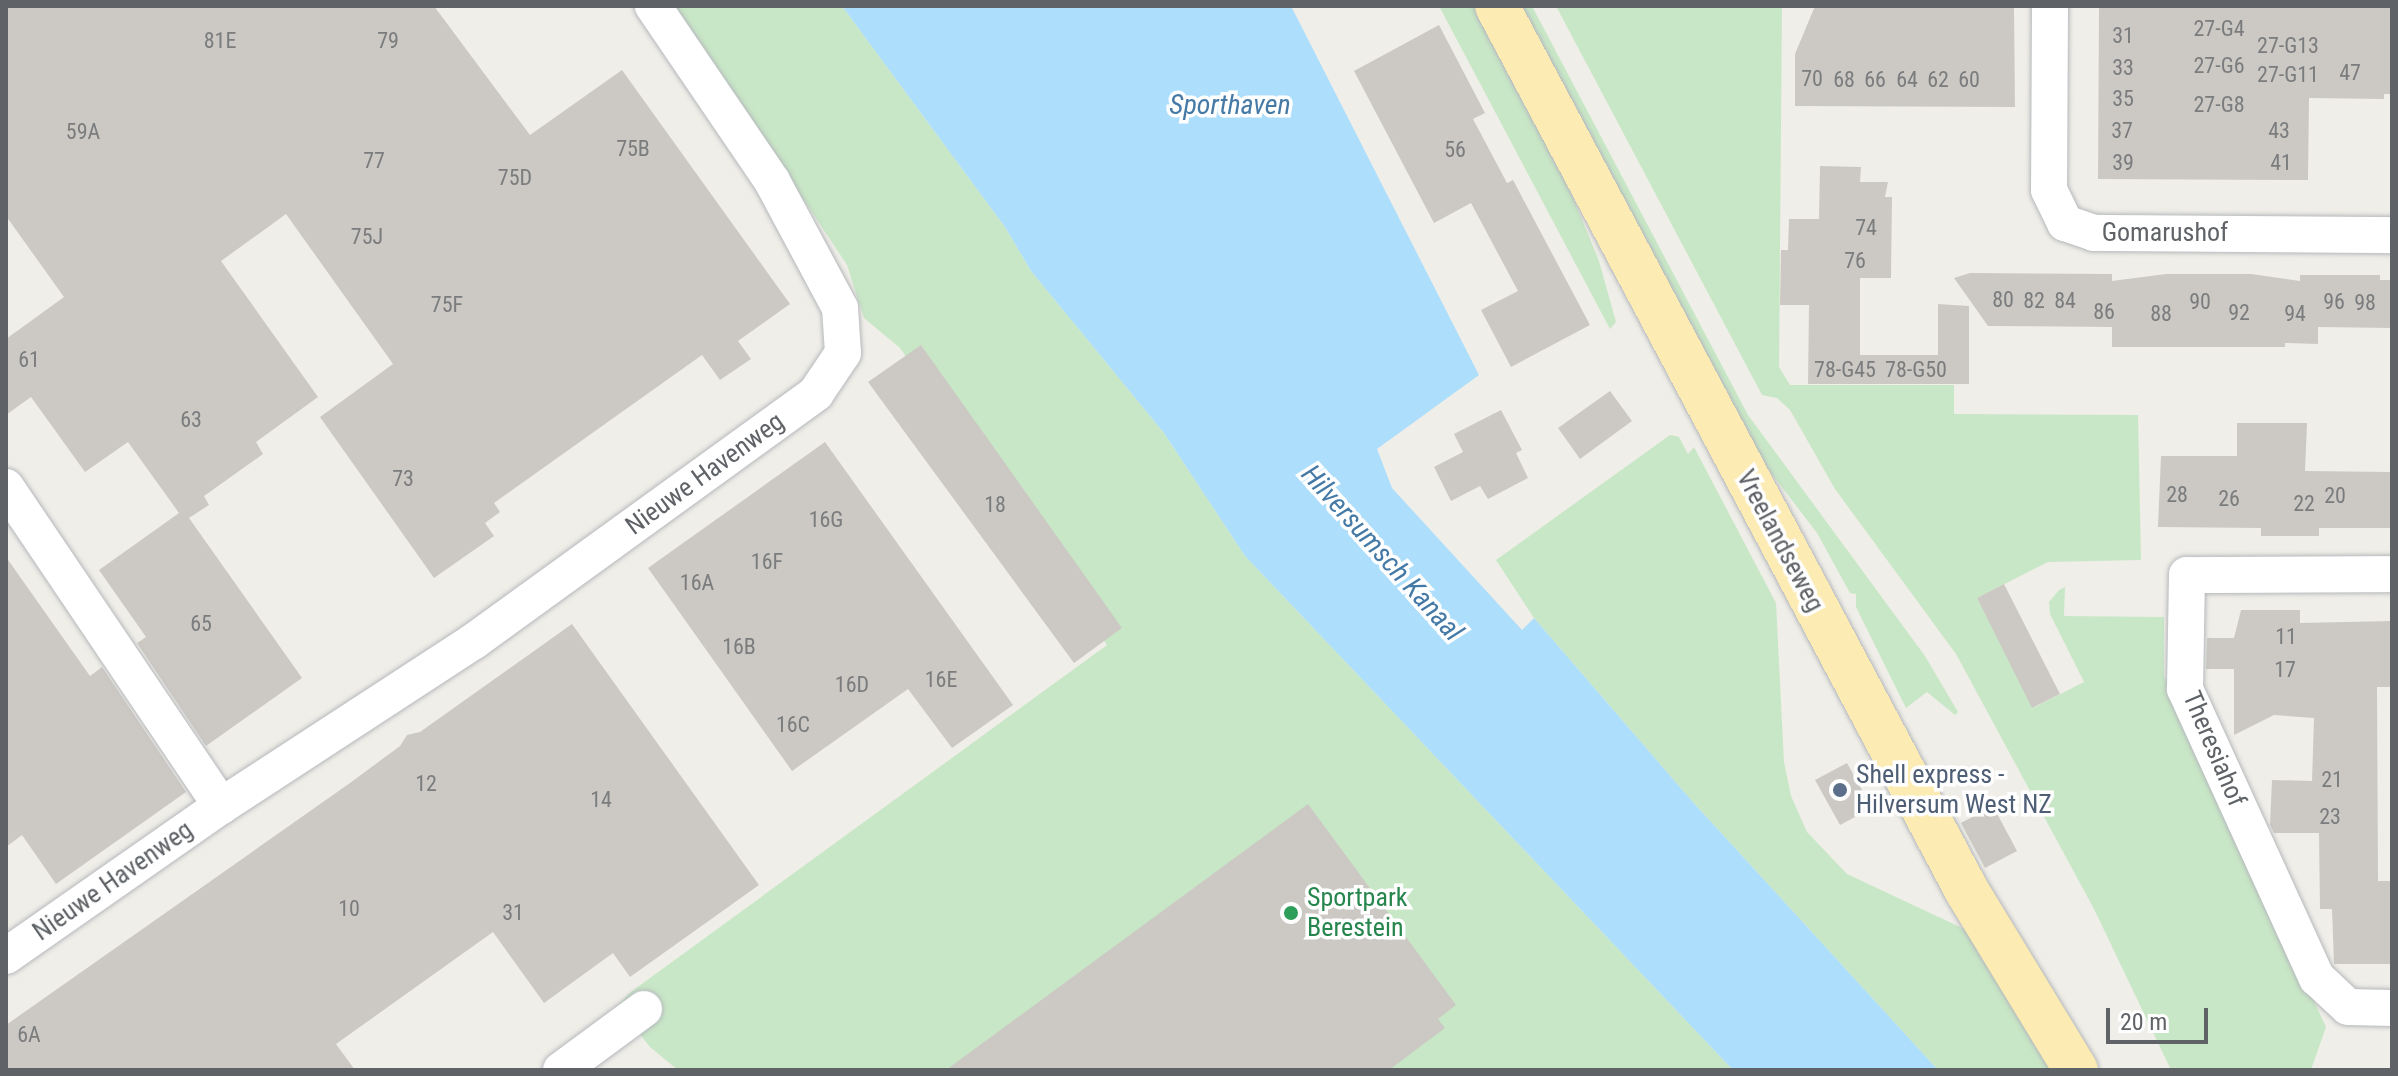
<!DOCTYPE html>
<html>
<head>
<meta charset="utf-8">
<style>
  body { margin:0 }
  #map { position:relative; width:2398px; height:1076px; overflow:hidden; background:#f0eee8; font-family:"Roboto Condensed",sans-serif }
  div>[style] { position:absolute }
  .green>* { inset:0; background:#c8e7c6 }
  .water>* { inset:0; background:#addefc }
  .building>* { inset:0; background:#ccc9c4 }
  .roads { filter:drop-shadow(0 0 2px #b5b8bc) drop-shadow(0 0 2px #b5b8bc) }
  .minor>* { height:36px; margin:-18px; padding:0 18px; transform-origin:18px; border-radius:18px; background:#fff }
  .primary>* { height:44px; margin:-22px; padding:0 22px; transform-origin:22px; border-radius:22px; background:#fcebb2 }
  .dots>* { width:22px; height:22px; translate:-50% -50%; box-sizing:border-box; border:4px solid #fff; border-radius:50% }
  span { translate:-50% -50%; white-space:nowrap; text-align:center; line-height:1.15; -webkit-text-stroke:7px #fff; paint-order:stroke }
  .number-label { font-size:22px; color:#7a7c7e }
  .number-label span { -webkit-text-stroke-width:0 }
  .street-label { font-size:26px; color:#5f6367 }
  .service-label { font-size:26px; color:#4e5e75 }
  .left { translate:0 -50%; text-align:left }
  .leisure-label { font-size:26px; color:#27864d }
  .water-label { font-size:28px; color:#457aa6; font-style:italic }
  .frame { position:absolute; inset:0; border:8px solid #5f6367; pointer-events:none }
  .scale { position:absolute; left:2106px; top:1008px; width:102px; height:36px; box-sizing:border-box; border:4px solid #5f6367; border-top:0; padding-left:10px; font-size:24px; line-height:28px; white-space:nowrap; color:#5f6367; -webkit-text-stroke:6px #fff; paint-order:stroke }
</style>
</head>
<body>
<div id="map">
  <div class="green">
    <i style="clip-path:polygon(675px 6px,842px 6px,1005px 227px,1031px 271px,1164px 433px,1245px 556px,1733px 1070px,678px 1070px,650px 1047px,618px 1006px,628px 994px,1107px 645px,900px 348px,864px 318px,847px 265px)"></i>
    <i style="clip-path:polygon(1439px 6px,1475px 6px,1565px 178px,1599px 261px,1616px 322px,1610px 329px)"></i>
    <i style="clip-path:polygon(1518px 6px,1532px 6px,1748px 415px,1925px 656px,1958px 712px,1955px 715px,1927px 692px,1906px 708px,1856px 607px,1856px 594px,1850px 593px,1817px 533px,1758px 456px)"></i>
    <i style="clip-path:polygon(1556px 6px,1782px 6px,1779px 367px,1790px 385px,1954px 385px,1954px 414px,2138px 415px,2141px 560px,2048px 562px,1977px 598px,2033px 708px,2084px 682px,2050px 614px,2049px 602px,2059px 590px,2065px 587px,2064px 616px,2164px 617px,2164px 676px,2326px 1027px,2311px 1070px,2171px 1070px,2094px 909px,1956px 654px,1835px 489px,1790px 410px,1777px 398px,1762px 395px)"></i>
    <i style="clip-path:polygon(1670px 435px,1679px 437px,1688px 454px,1694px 447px,1776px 603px,1784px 762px,1791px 796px,1807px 832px,1847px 874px,1977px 935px,2054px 1070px,1938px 1070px,1691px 800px,1534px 618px,1496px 560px)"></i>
  </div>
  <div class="water">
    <i style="clip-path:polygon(842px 6px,1291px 6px,1479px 375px,1377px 449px,1392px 488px,1522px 630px,1534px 618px,1691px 800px,1938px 1070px,1733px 1070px,1245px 556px,1164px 433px,1031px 271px,1005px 227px)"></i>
  </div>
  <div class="building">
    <i style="clip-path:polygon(6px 6px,434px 6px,530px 135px,622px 70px,790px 304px,738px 341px,751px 359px,720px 380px,702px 355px,494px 503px,500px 512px,485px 523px,494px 536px,434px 578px,320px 417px,393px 364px,286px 214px,221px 261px,318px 397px,256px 442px,263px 454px,204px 496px,209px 505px,189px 518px,302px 678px,206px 746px,137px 643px,146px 637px,99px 570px,179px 513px,128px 442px,85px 472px,31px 397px,6px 415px,6px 339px,64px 297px,6px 216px)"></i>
    <i style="clip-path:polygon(1815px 6px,2014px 6px,2015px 107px,1795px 106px,1795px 54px)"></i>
    <i style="clip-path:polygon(2099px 6px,2392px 6px,2392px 94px,2384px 94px,2384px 99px,2309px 98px,2308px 180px,2098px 179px)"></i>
    <i style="clip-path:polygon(1439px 25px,1485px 113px,1473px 119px,1507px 183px,1513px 180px,1590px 325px,1511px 367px,1481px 310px,1518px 291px,1471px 203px,1434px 223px,1354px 71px)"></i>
    <i style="clip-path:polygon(1820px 166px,1861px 167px,1860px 182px,1888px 182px,1885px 197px,1892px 197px,1891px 278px,1860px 278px,1860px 355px,1938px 355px,1938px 304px,1969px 306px,1969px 384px,1808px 384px,1809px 305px,1780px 305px,1781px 250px,1788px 250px,1789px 219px,1819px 219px)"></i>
    <i style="clip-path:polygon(1970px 273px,2112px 274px,2112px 281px,2166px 274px,2251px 274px,2300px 281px,2300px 275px,2380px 275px,2380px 280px,2392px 280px,2392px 328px,2318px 327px,2318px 344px,2285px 343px,2285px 347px,2112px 347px,2112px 327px,1988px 326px,1954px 278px)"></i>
    <i style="clip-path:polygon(921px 345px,1122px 628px,1074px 663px,868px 382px)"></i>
    <i style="clip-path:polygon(1610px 391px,1632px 421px,1580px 459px,1558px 428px)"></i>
    <i style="clip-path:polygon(1501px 410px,1522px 450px,1516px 453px,1528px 478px,1488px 499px,1480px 486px,1451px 501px,1434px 467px,1463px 452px,1454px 434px)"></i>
    <i style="clip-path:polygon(2237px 423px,2307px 423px,2305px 471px,2392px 472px,2392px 528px,2319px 528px,2319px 536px,2261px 536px,2261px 528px,2158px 527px,2161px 456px,2237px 456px)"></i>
    <i style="clip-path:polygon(825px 442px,1013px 705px,952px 748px,908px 689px,792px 771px,648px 568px)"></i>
    <i style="clip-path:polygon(6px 557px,90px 676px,102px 667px,186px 792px,56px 884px,22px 835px,6px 847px)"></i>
    <i style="clip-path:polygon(2004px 584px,2060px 694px,2032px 708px,1977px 598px)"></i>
    <i style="clip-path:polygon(2241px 610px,2300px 610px,2300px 623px,2392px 621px,2392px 687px,2377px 687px,2378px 881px,2392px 881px,2392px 964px,2334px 964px,2332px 909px,2320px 909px,2319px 833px,2274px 833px,2270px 825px,2272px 780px,2312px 781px,2314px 718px,2274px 715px,2234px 735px,2234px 669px,2206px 669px,2207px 638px,2234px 638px)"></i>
    <i style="clip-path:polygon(572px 624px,759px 885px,630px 977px,613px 953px,544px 1003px,493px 932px,336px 1044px,355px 1070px,6px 1070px,6px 1025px,350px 783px,400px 746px,407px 735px,420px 732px)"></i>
    <i style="clip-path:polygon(1847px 763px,1872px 808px,1840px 825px,1815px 780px)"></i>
    <i style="clip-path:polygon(1308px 804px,1456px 1005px,1438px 1019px,1445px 1028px,1389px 1070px,946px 1070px)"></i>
    <i style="clip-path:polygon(1993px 806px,2017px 851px,1985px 868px,1961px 823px)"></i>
  </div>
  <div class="roads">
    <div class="minor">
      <i style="left:2050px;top:6px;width:184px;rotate:90.3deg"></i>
      <i style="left:2049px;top:190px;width:37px;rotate:64deg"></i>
      <i style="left:2065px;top:223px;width:31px;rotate:19deg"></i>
      <i style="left:2094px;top:233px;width:298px;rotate:0.4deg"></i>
      <i style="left:6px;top:487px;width:385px;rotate:56deg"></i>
      <i style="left:2392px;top:574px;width:205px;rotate:179.7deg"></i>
      <i style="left:2187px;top:575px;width:114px;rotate:91deg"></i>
      <i style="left:2185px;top:689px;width:318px;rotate:65.5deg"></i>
      <i style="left:2317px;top:978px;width:42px;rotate:43.1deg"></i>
      <i style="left:2348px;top:1007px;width:44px;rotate:1.3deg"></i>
      <i style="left:6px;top:956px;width:262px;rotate:-34.9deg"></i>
      <i style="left:221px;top:806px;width:302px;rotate:-33.1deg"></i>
      <i style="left:474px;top:641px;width:422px;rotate:-35.9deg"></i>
      <i style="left:816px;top:393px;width:48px;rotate:-56deg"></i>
      <i style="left:843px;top:353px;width:45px;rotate:-93.8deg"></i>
      <i style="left:840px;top:308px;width:144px;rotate:-118.2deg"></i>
      <i style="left:772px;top:181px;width:212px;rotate:-124.2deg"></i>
      <i style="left:561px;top:1070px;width:103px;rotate:-36.3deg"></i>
    </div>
    <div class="primary">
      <i style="left:1497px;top:6px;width:1002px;rotate:62.03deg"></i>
      <i style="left:1967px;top:891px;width:210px;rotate:58.7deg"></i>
    </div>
  </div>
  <div class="dots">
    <i style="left:1840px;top:790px;background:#5c6f8a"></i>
    <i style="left:1291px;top:913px;background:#2e9e5b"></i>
  </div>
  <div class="number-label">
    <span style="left:2219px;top:29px">27-G4</span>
    <span style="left:2123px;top:36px">31</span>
    <span style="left:220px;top:41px">81E</span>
    <span style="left:388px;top:41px">79</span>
    <span style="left:2288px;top:46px">27-G13</span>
    <span style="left:2219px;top:66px">27-G6</span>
    <span style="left:2123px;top:68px">33</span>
    <span style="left:2350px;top:73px">47</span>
    <span style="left:2288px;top:75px">27-G11</span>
    <span style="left:1812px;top:79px">70</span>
    <span style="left:1844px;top:80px">68</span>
    <span style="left:1875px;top:80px">66</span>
    <span style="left:1907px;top:80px">64</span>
    <span style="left:1938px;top:80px">62</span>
    <span style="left:1969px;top:80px">60</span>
    <span style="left:2123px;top:99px">35</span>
    <span style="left:2219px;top:105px">27-G8</span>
    <span style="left:2122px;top:131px">37</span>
    <span style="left:2279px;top:131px">43</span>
    <span style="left:83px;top:132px">59A</span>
    <span style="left:633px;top:149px">75B</span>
    <span style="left:1455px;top:150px">56</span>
    <span style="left:374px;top:161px">77</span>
    <span style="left:2123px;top:163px">39</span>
    <span style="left:2281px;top:163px">41</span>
    <span style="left:515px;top:178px">75D</span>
    <span style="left:1866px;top:228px">74</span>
    <span style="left:367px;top:237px">75J</span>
    <span style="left:1855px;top:261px">76</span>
    <span style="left:2003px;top:300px">80</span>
    <span style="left:2034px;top:301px">82</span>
    <span style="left:2065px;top:301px">84</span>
    <span style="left:2200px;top:302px">90</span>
    <span style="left:2334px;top:302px">96</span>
    <span style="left:2365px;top:303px">98</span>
    <span style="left:447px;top:305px">75F</span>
    <span style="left:2104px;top:312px">86</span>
    <span style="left:2239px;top:313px">92</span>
    <span style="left:2161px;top:314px">88</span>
    <span style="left:2295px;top:314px">94</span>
    <span style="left:29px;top:360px">61</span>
    <span style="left:1845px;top:370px">78-G45</span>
    <span style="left:1916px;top:370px">78-G50</span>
    <span style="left:191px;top:420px">63</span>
    <span style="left:403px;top:479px">73</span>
    <span style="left:2177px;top:495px">28</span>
    <span style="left:2335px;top:496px">20</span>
    <span style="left:2229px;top:499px">26</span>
    <span style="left:2304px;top:504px">22</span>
    <span style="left:995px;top:505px">18</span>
    <span style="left:826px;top:520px">16G</span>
    <span style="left:767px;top:562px">16F</span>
    <span style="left:697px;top:583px">16A</span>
    <span style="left:201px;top:624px">65</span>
    <span style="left:2286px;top:637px">11</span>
    <span style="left:739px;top:647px">16B</span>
    <span style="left:2285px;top:670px">17</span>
    <span style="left:941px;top:680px">16E</span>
    <span style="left:852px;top:685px">16D</span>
    <span style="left:793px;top:725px">16C</span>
    <span style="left:2332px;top:780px">21</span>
    <span style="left:426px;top:784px">12</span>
    <span style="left:601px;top:800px">14</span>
    <span style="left:2330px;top:817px">23</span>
    <span style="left:349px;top:909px">10</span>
    <span style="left:513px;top:913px">31</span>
    <span style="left:29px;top:1035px">6A</span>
  </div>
  <div class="street-label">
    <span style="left:2165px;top:233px">Gomarushof</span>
    <span style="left:705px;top:474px;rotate:-36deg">Nieuwe Havenweg</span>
    <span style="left:1780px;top:541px;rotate:62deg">Vreelandseweg</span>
    <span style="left:2214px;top:749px;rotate:67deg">Theresiahof</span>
    <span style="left:113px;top:881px;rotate:-35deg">Nieuwe Havenweg</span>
  </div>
  <div class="service-label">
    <span class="left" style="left:1856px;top:790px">Shell express -<br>Hilversum West NZ</span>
  </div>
  <div class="leisure-label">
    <span class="left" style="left:1307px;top:913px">Sportpark<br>Berestein</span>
  </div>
  <div class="water-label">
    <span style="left:1230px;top:105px">Sporthaven</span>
    <span style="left:1382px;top:553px;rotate:48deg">Hilversumsch Kanaal</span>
  </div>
  <div class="frame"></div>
  <div class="scale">20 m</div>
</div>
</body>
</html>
